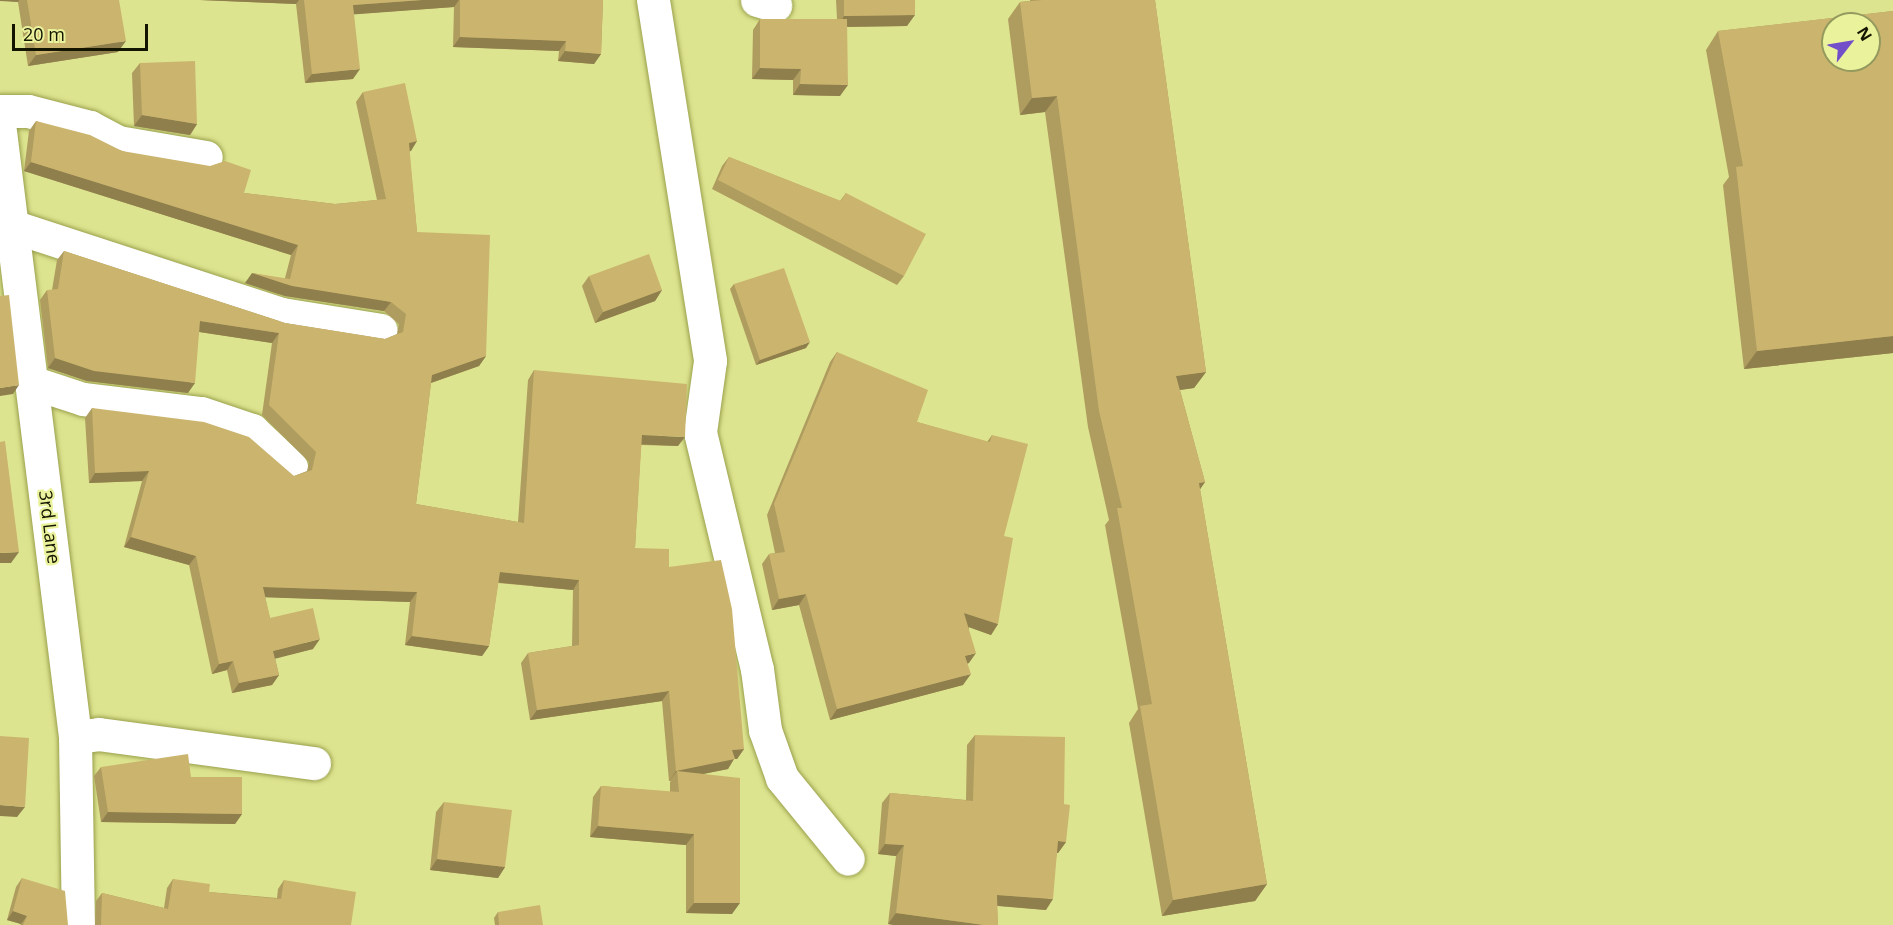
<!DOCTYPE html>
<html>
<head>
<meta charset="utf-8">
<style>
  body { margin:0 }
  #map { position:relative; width:1893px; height:925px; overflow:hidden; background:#dde48f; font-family:"Open Sans",sans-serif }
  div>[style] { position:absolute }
  .roads { filter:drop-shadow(0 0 2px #9aa04c) drop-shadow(0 0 2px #9aa04c) }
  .minor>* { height:33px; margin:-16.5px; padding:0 16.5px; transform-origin:16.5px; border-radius:16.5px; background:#fff }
  .wall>* { inset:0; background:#af9c5f }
  .shaded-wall>* { inset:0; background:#8e7f4d }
  .building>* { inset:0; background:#cbb56e }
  span { translate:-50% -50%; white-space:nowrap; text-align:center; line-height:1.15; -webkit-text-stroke:4.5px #eaf29c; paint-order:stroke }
  .street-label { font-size:18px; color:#141500 }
  .north { position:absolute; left:1821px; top:12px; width:60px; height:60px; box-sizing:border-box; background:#eaf29c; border:2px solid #949a5e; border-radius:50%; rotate:59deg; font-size:16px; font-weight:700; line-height:24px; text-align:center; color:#141500 }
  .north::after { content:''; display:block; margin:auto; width:21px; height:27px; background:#724fc8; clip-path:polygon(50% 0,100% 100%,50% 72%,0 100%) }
  .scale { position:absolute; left:12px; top:24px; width:136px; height:27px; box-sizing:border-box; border:3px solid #141500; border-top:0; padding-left:8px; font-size:18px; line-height:21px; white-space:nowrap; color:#141500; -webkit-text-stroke:4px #eaf29c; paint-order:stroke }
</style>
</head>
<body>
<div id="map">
  <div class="roads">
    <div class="minor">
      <i style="left:653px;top:0;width:365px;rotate:81deg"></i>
      <i style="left:710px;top:361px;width:72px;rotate:98deg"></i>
      <i style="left:700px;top:432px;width:244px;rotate:76.5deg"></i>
      <i style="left:757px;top:669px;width:62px;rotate:82.5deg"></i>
      <i style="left:765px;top:730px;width:51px;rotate:70.5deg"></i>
      <i style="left:782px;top:778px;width:104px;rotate:50.8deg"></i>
      <i style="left:757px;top:0;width:19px;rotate:16deg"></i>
      <i style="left:0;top:111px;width:28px"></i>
      <i style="left:28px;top:111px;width:64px;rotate:14.5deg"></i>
      <i style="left:90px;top:127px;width:32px;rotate:28deg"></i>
      <i style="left:118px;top:142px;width:89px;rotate:9.7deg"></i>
      <i style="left:0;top:131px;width:611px;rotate:82.94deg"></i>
      <i style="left:75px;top:737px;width:188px;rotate:89.1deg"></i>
      <i style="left:12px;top:226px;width:283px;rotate:18.1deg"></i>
      <i style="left:281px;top:314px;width:101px;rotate:9.1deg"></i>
      <i style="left:31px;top:382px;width:55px;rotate:18.1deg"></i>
      <i style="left:83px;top:399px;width:119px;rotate:6.8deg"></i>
      <i style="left:201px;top:413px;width:54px;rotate:18.4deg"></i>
      <i style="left:252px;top:430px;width:54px;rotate:43.5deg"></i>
      <i style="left:75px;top:737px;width:24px;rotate:-7deg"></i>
      <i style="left:99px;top:734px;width:217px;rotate:7.7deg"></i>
    </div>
  </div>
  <div class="wall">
    <i style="clip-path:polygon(0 0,119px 0,118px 52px,28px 66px,18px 2px)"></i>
    <i style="clip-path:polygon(200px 0,603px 0,601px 54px,594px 64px,558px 61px,559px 51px,453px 47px,454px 7px,354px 14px,353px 79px,305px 83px,296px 4px)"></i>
    <i style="clip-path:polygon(836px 0,915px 0,907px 26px,847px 27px,840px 96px,793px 95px,793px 80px,752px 79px,753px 30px,760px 19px,837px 19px)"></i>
    <i style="clip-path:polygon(1030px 0,1155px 0,1206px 372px,1194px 388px,1180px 390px,1205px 482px,1200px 489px,1267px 884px,1255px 901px,1162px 916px,1129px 723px,1138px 709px,1105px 525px,1109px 520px,1088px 427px,1045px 112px,1020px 115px,1008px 19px,1020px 2px,1030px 1px)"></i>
    <i style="clip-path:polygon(1893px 11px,1893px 353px,1744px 369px,1723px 185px,1729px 177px,1706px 50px,1718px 31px)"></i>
    <i style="clip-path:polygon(140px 63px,197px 124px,190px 135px,134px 126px,132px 73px)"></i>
    <i style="clip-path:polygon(363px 92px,417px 141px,409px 151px,417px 232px,486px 356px,479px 366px,431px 383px,416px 504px,518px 522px,528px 380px,534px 370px,678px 446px,641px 445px,635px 548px,669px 567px,744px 749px,737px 759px,734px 759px,728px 769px,703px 774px,732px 914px,686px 913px,686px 845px,590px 837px,593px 797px,601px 786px,670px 792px,670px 782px,671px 781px,669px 781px,662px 701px,530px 720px,521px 663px,528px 653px,572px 646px,573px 590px,498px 583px,489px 646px,482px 656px,405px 645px,410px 602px,265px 597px,270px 618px,313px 649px,275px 658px,279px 675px,272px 685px,232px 693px,227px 670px,212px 674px,189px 565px,124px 547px,142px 481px,89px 483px,85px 418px,92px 408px,294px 476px,307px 471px,309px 462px,262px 415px,272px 343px,199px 332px,188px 393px,87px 381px,48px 368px,40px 300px,47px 290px,52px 290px,57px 260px,64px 251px,285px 323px,385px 339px,397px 334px,399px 324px,384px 311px,285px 296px,245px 283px,285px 278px,291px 255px,24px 171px,29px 131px,36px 121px,244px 193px,335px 204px,377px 200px,356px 102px)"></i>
    <i style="clip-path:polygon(729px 157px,840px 201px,846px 193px,904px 276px,897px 285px,712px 189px,722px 166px)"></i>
    <i style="clip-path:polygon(589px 276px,662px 290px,655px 301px,595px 323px,582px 286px)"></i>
    <i style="clip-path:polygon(734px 284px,806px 348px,756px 365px,730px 289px)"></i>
    <i style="clip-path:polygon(837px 352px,917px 422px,987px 442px,992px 435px,1004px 536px,998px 624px,991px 635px,969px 627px,969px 663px,967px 664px,963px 685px,830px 720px,799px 605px,772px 610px,762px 564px,769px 554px,775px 553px,767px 515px,830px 362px)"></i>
    <i style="clip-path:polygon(975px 735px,1064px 804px,1066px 842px,1058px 853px,1057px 853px,1046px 910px,997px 906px,998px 925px,894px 925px,888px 924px,896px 856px,878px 854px,882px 803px,890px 793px,966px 800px,967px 745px)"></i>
    <i style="clip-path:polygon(101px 767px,191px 777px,242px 814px,235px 824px,101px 822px,94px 776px)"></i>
    <i style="clip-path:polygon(444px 802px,505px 867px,498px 878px,430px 870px,436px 812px)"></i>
    <i style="clip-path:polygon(22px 878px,68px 925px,20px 925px,21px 924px,7px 920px,16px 887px)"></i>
    <i style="clip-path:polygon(173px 879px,209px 892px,277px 898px,278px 889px,284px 880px,351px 925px,95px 925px,96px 901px,102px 893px,164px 908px,167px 888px)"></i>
    <i style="clip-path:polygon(498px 912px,543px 925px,495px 925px,494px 918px)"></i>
  </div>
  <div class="shaded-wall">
    <i style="clip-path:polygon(0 0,19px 0,18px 2px,0 1px)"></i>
    <i style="clip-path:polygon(200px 0,299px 0,296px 4px)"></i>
    <i style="clip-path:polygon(422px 0,459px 0,454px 7px,346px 15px,353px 5px)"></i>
    <i style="clip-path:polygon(915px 15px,907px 26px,837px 27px,844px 16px)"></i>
    <i style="clip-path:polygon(460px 37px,566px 41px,559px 51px,453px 47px)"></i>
    <i style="clip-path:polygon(126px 41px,118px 52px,28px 66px,36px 55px)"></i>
    <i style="clip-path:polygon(565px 51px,601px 54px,594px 64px,558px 61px)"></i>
    <i style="clip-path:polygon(760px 68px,801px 69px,793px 80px,752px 79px)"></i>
    <i style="clip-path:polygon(360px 69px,353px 79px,305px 83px,312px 74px)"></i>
    <i style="clip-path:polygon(800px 84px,848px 85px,840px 96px,793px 95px)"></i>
    <i style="clip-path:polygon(1057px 96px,1045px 112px,1020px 115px,1032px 98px)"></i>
    <i style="clip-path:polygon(142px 115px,197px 124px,190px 135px,134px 126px)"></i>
    <i style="clip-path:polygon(417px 141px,411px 151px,402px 153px,409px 143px)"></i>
    <i style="clip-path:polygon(31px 162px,298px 245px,291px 255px,24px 171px)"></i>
    <i style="clip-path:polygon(252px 273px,391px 302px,384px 311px,285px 296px,245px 283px)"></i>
    <i style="clip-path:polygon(662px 290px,655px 301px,595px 323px,603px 312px)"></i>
    <i style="clip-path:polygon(200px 321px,279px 333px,272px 343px,193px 331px)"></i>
    <i style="clip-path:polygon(1893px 336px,1893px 353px,1744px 369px,1757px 351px)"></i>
    <i style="clip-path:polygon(810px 342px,806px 348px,756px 365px,760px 360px)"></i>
    <i style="clip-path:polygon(486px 356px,479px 366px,425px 385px,432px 375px)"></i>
    <i style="clip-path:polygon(55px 358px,195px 383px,188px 393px,87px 381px,48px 368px)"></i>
    <i style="clip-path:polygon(1206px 372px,1194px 388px,1165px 392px,1176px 376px)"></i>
    <i style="clip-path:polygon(19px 385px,13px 394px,0 396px,0 388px)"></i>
    <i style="clip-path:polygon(642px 435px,685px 437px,678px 446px,635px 444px)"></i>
    <i style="clip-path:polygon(149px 471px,142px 481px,89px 483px,95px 473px)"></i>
    <i style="clip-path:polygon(1205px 482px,1194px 498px,1199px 483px)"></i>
    <i style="clip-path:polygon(131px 537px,196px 556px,189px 565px,124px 547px)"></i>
    <i style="clip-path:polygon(19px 552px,11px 563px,0 563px,0 553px)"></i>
    <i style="clip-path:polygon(500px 572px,579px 580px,573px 590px,493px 582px)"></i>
    <i style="clip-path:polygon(263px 587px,417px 592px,410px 602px,256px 597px)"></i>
    <i style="clip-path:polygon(806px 594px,799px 605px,772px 610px,779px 599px)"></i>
    <i style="clip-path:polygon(964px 613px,998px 624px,991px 635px,957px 623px)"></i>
    <i style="clip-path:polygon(412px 636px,489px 646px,482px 656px,405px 645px)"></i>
    <i style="clip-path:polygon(320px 639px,313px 649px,266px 661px,273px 651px)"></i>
    <i style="clip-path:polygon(976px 653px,969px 663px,957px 666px,965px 656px)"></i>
    <i style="clip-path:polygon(233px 661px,227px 670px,212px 674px,219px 664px)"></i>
    <i style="clip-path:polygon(971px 674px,963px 685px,830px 720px,837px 709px)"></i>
    <i style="clip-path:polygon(279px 675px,272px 685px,232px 693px,239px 683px)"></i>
    <i style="clip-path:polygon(669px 691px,662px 701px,530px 720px,537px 710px)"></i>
    <i style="clip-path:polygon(744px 749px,737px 759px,734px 759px,728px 769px,678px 779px,677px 771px,669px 781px,676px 771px,732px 750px)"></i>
    <i style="clip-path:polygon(0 805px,25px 807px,17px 817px,0 816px)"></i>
    <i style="clip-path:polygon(108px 812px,242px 814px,235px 824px,101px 822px)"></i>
    <i style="clip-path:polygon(598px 826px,694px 834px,686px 845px,590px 837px)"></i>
    <i style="clip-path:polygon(1058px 841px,1066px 842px,1058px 853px,1050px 852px)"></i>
    <i style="clip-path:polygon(885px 844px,904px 845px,896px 856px,878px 854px)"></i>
    <i style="clip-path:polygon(437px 859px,505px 867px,498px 878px,430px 870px)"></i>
    <i style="clip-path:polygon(1267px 884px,1255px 901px,1162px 916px,1173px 900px)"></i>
    <i style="clip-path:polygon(997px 895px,1053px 899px,1046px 910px,989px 905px)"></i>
    <i style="clip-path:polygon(694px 903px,740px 903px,732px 914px,686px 913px)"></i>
    <i style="clip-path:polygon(13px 911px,27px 916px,21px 924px,7px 920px)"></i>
    <i style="clip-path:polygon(896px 913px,984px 925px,894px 925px,888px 924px)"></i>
  </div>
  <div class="building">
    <i style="clip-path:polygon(27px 0,119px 0,126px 41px,36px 55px)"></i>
    <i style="clip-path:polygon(304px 0,422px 0,353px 5px,360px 69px,312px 74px)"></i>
    <i style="clip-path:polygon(460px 0,603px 0,601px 54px,565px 51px,566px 41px,460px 37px)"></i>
    <i style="clip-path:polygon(844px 0,915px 0,915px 15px,844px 16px)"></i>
    <i style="clip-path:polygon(1043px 0,1155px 0,1206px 372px,1176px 376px,1205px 482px,1199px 483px,1267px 884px,1173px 900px,1140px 706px,1152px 704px,1117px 508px,1122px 508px,1099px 411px,1057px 96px,1032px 98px,1020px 2px)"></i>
    <i style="clip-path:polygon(evenodd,1893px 11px,1893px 336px,1757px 351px,1736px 167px,1743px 166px,1718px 31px,1893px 11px,1833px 24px,1869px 24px,1869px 60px,1833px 60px,1833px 24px)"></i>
    <i style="clip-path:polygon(760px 19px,847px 19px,848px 85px,800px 84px,801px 69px,760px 68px)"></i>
    <i style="clip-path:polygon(195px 61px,197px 124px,142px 115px,140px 63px)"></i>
    <i style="clip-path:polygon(405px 83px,417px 141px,409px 143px,417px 232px,490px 235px,486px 356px,432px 375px,416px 504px,524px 523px,534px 370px,687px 384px,685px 437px,642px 435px,635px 548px,669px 549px,669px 567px,721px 560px,732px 609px,744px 749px,732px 750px,735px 759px,676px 771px,669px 691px,537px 710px,528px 653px,579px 645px,579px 580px,500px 572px,489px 646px,412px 636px,417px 592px,263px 587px,270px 618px,313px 608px,320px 639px,273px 651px,279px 675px,239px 683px,233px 661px,219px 664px,196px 556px,131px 537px,149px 471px,95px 473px,92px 408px,204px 422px,249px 437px,294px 476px,312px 470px,316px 452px,269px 405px,279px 333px,200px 321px,195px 383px,94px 371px,55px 358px,47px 290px,58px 289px,64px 251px,285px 323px,385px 339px,403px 332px,406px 314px,391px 302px,292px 286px,252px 273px,290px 279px,298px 245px,31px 162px,36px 121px,90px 135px,122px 151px,210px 166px,225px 161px,251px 170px,244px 193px,335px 204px,386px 199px,363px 92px)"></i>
    <i style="clip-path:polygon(729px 157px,841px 201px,846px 193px,926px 234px,904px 276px,718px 180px)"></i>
    <i style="clip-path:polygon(649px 254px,662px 290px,603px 312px,589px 276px)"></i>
    <i style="clip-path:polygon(784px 268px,810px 342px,760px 360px,734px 284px)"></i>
    <i style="clip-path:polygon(9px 295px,19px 385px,0 388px,0 296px)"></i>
    <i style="clip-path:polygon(837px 352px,928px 390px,917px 422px,990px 442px,992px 435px,1028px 444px,1004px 536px,1013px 538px,998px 624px,964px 613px,976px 653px,965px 656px,971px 674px,837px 709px,806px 594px,779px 599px,769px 554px,785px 552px,774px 504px)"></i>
    <i style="clip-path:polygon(5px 441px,19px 552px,0 553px,0 442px)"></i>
    <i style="clip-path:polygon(975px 735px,1065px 737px,1064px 804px,1070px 805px,1066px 842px,1058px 841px,1053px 899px,997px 895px,998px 925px,984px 925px,896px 913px,904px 845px,885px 844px,890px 793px,973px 801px)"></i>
    <i style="clip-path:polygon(0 736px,29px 738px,25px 807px,0 805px)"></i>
    <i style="clip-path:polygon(188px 754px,191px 777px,242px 777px,242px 814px,108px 812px,101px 767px)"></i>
    <i style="clip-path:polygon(677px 771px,740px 778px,740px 903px,694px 903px,694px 834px,598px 826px,601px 786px,679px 792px)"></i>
    <i style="clip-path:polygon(444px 802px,512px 810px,505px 867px,437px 859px)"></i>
    <i style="clip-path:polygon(22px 878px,65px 891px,68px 925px,23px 925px,27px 916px,13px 911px)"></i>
    <i style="clip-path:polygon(173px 879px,210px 884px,209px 892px,281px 899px,284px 880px,356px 892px,351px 925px,101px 925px,102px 893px,168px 909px)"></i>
    <i style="clip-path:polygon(540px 905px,543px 925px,499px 925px,498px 912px)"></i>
  </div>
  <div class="street-label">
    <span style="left:50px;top:527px;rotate:83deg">3rd Lane</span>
  </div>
  <div class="north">N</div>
  <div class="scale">20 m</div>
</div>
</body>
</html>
